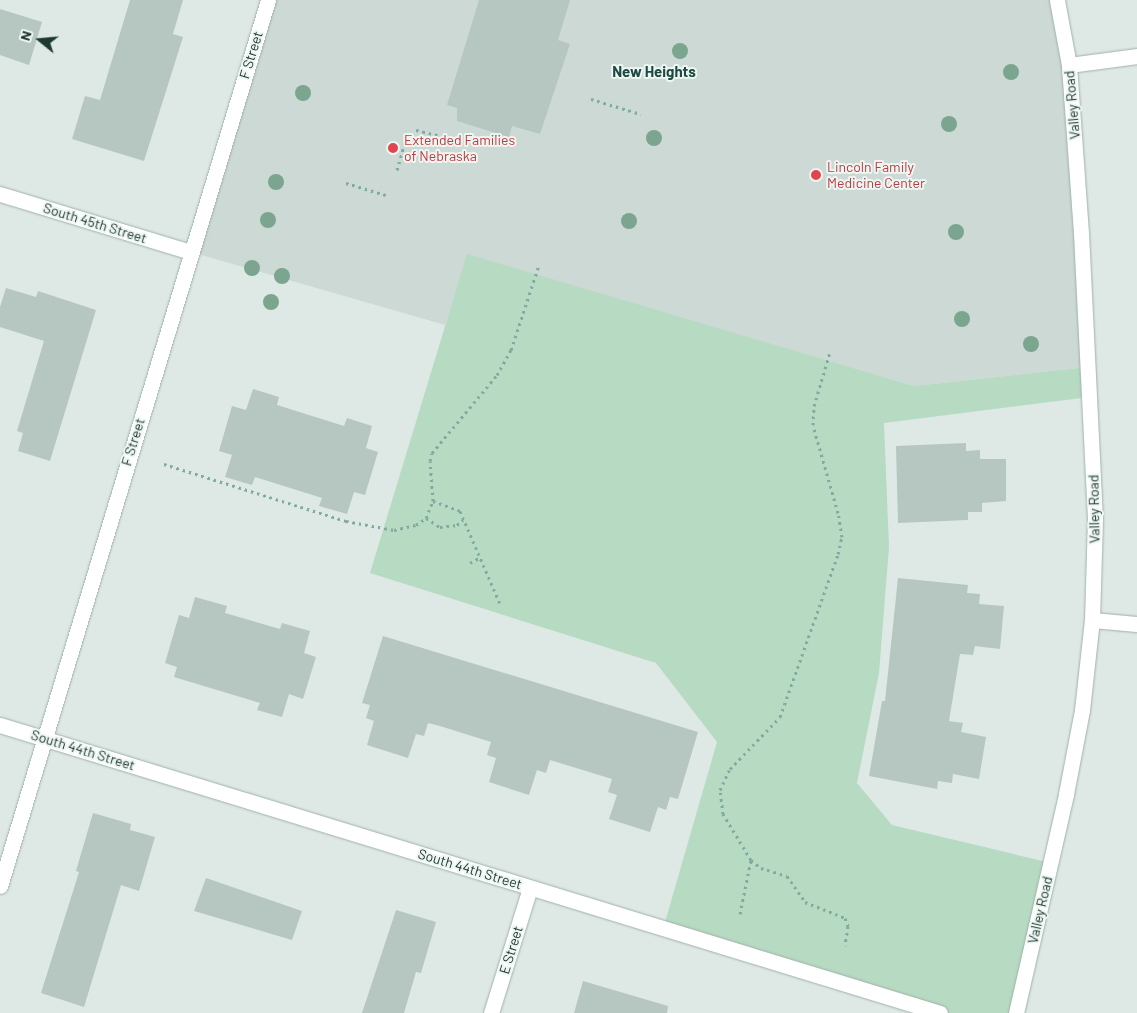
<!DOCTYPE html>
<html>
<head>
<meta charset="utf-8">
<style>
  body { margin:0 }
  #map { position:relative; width:1137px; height:1013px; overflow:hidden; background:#dee9e5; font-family:Barlow,sans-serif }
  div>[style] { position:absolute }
  .built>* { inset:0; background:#ccd9d4 }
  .green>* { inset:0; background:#b7dac2 }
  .building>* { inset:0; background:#b6c6c1 }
  .path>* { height:3px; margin-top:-1.5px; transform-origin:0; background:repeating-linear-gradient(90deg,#7faca0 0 2.5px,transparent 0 6.5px) }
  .roads { filter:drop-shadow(0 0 1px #a1b0ac) drop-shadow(0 0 1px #a1b0ac) }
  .minor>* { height:15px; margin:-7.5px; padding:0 7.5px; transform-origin:7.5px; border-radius:7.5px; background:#fff }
  .trees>* { width:16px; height:16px; margin:-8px; border-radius:50%; background:#7ca58f }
  .dots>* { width:14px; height:14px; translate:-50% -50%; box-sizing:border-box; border:2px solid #eef6f2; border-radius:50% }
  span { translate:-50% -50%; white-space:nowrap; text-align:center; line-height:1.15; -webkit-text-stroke:4px #eef6f2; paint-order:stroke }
  .street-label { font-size:14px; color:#203833 }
  .health-label { font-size:14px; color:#be3a42 }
  .left { translate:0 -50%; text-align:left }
  .neighbourhood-label { font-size:15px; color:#1d4941; font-weight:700 }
  .north { position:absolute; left:15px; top:15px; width:50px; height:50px; -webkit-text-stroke:4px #eef6f2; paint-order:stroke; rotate:287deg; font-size:14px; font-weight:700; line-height:20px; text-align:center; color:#203833 }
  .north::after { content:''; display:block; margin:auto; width:18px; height:22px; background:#203833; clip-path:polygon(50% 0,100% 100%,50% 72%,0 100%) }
</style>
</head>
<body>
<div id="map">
  <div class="built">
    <i style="clip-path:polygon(268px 0,1057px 0,1088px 367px,914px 386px,468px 255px,445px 325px,191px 252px)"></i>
  </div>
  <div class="green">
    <i style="clip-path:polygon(467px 254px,914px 386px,1088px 367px,1090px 397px,884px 423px,889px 547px,879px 673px,857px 783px,892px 825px,1051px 863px,1016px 1013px,940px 1013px,663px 929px,717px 742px,656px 663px,370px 573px)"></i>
  </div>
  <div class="building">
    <i style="clip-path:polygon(130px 0,183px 0,173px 34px,183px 37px,144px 161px,72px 139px,85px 96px,100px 100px)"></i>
    <i style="clip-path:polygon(479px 0,570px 0,558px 40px,570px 44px,540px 134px,512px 126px,509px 137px,457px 121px,457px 108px,447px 105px)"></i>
    <i style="clip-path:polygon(0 9px,42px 22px,29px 65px,0 55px)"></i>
    <i style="clip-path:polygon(6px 288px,36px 297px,38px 291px,96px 310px,50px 461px,18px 451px,23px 433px,17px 431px,44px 341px,0 327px,0 307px)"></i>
    <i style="clip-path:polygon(253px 389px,279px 397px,277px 405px,344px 426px,347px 418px,372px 426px,366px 448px,378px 452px,365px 495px,354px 492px,347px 514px,319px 506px,322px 498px,255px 477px,252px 485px,225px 477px,232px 455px,219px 451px,232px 406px,246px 410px)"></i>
    <i style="clip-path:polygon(966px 443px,966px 451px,980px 450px,980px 459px,1006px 459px,1006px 501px,982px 503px,982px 512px,968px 512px,968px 520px,898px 523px,896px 446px)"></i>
    <i style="clip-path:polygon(898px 578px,968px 585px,967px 593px,980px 594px,979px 604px,1004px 606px,1000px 649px,975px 646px,973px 655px,960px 654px,949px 721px,963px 723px,961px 732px,986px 737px,979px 779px,953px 774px,952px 783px,938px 781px,937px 789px,869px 776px,882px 701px,885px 701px)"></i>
    <i style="clip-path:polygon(195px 597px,227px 606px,225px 613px,280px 629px,282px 623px,310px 631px,304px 653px,316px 657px,303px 699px,289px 694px,282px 717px,257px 710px,260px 703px,174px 677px,177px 667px,165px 663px,179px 615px,189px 618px)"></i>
    <i style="clip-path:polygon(383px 636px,698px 732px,678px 799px,670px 797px,666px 810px,658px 807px,650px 832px,609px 819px,617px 795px,608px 792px,612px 779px,550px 760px,546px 773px,537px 770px,529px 795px,489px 782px,496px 758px,487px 755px,491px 742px,440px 726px,428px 723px,424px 736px,416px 734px,408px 758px,367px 745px,374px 721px,366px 718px,370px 705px,362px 703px)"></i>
    <i style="clip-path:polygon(93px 813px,131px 824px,130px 830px,155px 837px,139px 891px,121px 885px,84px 1007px,41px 993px,79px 872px,76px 871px)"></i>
    <i style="clip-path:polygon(206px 878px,302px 911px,292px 940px,194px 911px)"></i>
    <i style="clip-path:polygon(396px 910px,436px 922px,421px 973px,416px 972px,404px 1013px,362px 1013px)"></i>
    <i style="clip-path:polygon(583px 981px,668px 1006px,667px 1013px,574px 1013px)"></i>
  </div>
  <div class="path">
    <i style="left:591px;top:99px;width:52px;rotate:16.7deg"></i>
    <i style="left:416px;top:130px;width:26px;rotate:13deg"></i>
    <i style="left:397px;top:170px;width:29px;rotate:-74deg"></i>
    <i style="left:346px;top:183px;width:45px;rotate:16.8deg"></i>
    <i style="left:164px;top:464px;width:191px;rotate:17.4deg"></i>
    <i style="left:346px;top:521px;width:49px;rotate:10.6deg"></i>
    <i style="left:394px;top:530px;width:23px;rotate:-13deg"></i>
    <i style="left:416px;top:525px;width:12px;rotate:-35deg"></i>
    <i style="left:426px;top:518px;width:18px;rotate:-68deg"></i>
    <i style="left:433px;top:501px;width:40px;rotate:-94.3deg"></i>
    <i style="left:430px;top:461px;width:8px;rotate:-76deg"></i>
    <i style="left:432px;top:453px;width:102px;rotate:-50.2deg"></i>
    <i style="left:497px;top:375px;width:29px;rotate:-61deg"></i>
    <i style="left:511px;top:350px;width:89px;rotate:-71.8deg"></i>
    <i style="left:433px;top:501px;width:29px;rotate:20deg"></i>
    <i style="left:460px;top:511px;width:103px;rotate:66.7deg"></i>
    <i style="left:426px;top:518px;width:17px;rotate:33deg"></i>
    <i style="left:440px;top:527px;width:17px;rotate:-7deg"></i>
    <i style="left:457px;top:525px;width:8px;rotate:-40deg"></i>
    <i style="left:470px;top:563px;width:10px;rotate:-29deg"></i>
    <i style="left:751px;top:860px;width:54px;rotate:-121.3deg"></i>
    <i style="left:723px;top:814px;width:24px;rotate:-97deg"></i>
    <i style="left:720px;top:790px;width:23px;rotate:-65deg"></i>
    <i style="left:730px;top:769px;width:72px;rotate:-46.1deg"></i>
    <i style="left:780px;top:717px;width:173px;rotate:-70.4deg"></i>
    <i style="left:838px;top:554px;width:17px;rotate:-77deg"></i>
    <i style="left:842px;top:537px;width:24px;rotate:-99deg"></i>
    <i style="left:838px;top:513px;width:91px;rotate:-105.9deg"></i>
    <i style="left:813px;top:425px;width:19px;rotate:-87deg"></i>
    <i style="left:814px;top:406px;width:56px;rotate:-73.5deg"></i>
    <i style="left:740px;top:914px;width:55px;rotate:-78.5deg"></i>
    <i style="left:751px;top:860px;width:13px;rotate:39deg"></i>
    <i style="left:761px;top:868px;width:27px;rotate:17deg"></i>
    <i style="left:787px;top:876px;width:32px;rotate:55deg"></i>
    <i style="left:805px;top:902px;width:43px;rotate:21.8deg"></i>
    <i style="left:845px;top:918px;width:9px;rotate:69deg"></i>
    <i style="left:848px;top:926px;width:20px;rotate:99deg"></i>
  </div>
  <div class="roads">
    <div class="minor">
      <i style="left:1069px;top:65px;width:69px;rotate:-7.5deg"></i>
      <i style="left:0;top:194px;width:200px;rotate:16.9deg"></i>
      <i style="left:1092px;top:620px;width:45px;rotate:5.1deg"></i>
      <i style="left:0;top:725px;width:983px;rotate:17.03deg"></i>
      <i style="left:0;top:886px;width:926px;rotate:-73.17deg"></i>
      <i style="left:491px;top:1013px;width:131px;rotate:-72.7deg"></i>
      <i style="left:1016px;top:1013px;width:225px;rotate:-77.1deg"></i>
      <i style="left:1066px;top:794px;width:86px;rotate:-79.2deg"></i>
      <i style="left:1082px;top:710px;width:91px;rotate:-83.7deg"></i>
      <i style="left:1092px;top:620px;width:101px;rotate:-88.3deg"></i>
      <i style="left:1095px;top:519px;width:286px;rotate:-92.8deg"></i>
      <i style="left:1081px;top:233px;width:168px;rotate:-94.1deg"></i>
      <i style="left:1069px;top:65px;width:66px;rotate:-100.5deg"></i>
    </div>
  </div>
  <div class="trees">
    <i style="left:680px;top:51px"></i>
    <i style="left:1011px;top:72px"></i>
    <i style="left:303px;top:93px"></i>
    <i style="left:949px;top:124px"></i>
    <i style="left:654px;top:138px"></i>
    <i style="left:276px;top:182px"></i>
    <i style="left:268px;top:220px"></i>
    <i style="left:629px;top:221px"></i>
    <i style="left:956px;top:232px"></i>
    <i style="left:252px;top:268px"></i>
    <i style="left:282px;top:276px"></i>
    <i style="left:271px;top:302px"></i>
    <i style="left:962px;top:319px"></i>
    <i style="left:1031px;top:344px"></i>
  </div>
  <div class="dots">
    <i style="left:393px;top:148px;background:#e0444e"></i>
    <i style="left:816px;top:175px;background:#e0444e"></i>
  </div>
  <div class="street-label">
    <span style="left:251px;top:55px;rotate:-73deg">F Street</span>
    <span style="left:1072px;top:105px;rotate:-95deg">Valley Road</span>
    <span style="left:95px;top:223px;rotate:17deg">South 45th Street</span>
    <span style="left:133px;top:442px;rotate:-73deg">F Street</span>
    <span style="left:1094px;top:509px;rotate:-91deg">Valley Road</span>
    <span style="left:83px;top:750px;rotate:17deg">South 44th Street</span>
    <span style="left:470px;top:869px;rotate:17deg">South 44th Street</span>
    <span style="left:1040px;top:910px;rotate:-77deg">Valley Road</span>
    <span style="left:511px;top:950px;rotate:-73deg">E Street</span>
  </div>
  <div class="health-label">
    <span class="left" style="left:404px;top:148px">Extended Families<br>of Nebraska</span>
    <span class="left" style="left:827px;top:175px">Lincoln Family<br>Medicine Center</span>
  </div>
  <div class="neighbourhood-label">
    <span style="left:654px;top:72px">New Heights</span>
  </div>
  <div class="north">N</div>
</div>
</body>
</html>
